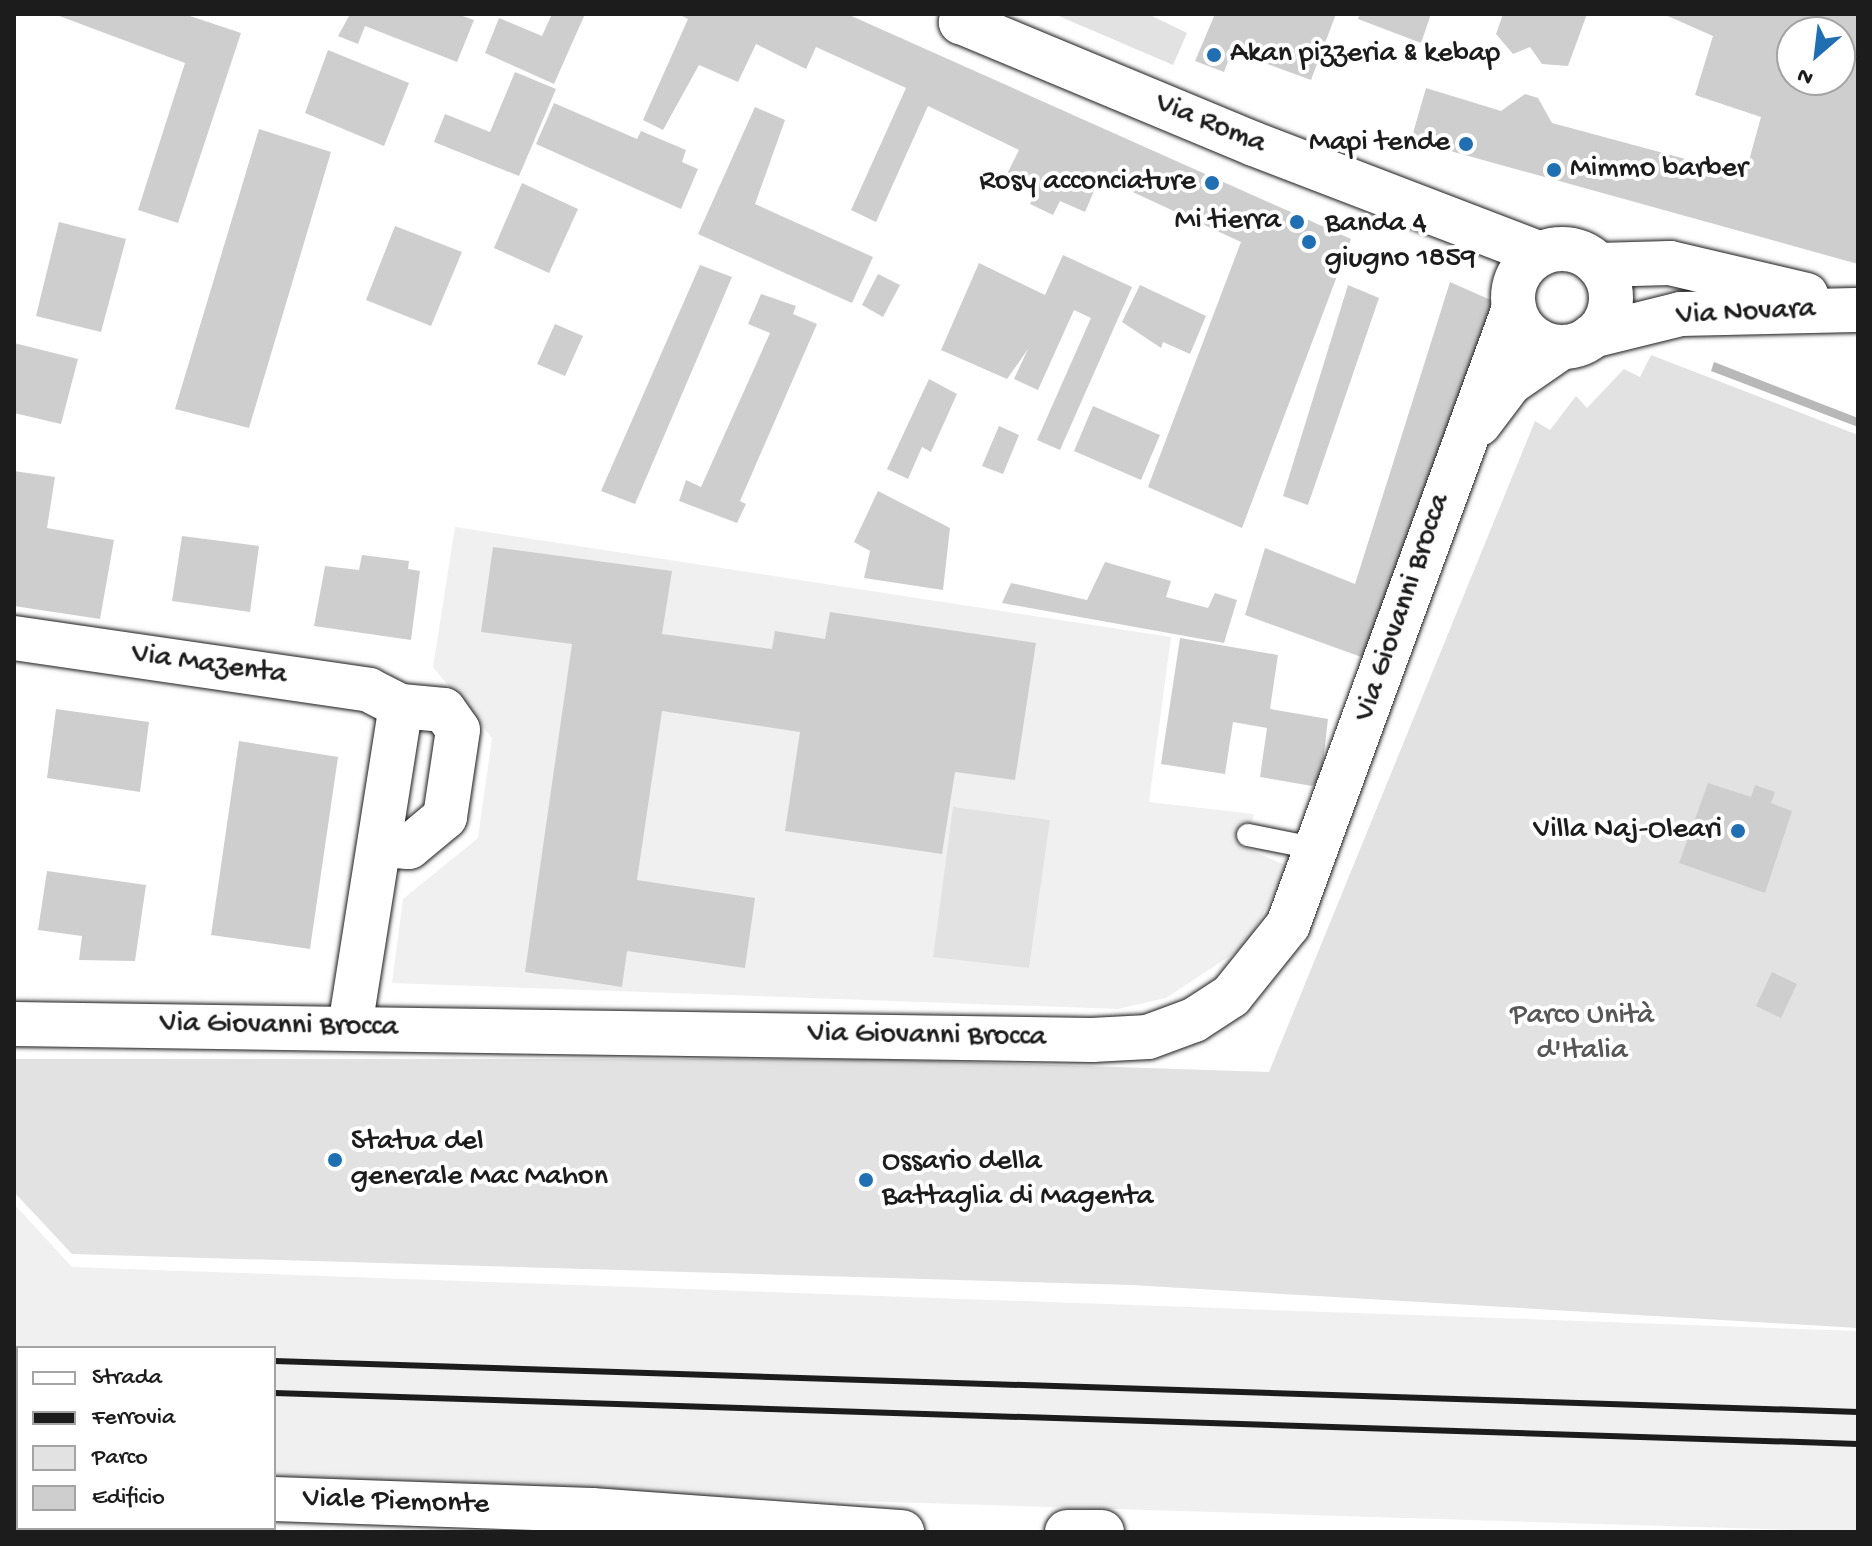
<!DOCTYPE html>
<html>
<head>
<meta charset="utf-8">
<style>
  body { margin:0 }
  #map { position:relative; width:1872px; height:1546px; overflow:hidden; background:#fff; font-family:"Gochi Hand",sans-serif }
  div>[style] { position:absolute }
  .built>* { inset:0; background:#f0f0f0 }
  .green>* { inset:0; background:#e2e2e2 }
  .water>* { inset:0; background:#b8b8b8 }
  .building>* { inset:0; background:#cecece }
  .roads { filter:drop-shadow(0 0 2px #1c1c1c) drop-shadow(0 0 2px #1c1c1c) }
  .service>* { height:22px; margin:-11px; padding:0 11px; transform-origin:11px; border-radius:11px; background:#fff }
  .minor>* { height:44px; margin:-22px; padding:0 22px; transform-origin:22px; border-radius:22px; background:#fff }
  .tertiary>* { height:44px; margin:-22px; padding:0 22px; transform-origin:22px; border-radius:22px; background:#fff }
  .tertiary>.ring { margin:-22px; padding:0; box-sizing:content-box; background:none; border:44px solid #fff; border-radius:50% }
  .rail>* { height:6px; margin:-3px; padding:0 3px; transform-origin:3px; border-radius:3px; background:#1c1c1c }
  .dots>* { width:22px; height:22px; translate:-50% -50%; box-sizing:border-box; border:4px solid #fff; border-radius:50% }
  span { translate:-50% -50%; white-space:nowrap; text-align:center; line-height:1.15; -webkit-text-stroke:8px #fff; paint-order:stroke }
  .poi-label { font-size:30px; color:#1c1c1c }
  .left { translate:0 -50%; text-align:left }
  .right { translate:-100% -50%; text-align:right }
  .street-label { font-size:30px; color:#1c1c1c }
  .park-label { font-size:30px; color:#575757 }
  .frame { position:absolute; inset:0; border:16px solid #1c1c1c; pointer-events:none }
  .legend { position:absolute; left:16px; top:1346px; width:260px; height:184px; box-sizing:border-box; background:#fff; border:2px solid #a4a4a4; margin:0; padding:10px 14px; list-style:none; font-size:24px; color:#1c1c1c }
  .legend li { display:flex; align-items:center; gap:16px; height:40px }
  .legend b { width:40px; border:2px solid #a4a4a4 }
  .north { position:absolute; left:1776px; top:16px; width:80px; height:80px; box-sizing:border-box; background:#fff; border:2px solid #a4a4a4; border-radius:50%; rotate:208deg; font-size:22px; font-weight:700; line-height:32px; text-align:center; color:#1c1c1c }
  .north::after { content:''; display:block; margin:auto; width:28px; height:36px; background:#1f6fb2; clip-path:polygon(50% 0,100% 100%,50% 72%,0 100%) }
</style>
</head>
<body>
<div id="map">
  <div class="built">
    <i style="clip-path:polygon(455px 527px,1171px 637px,1149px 802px,1254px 814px,1244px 847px,1289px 867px,1245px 946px,1166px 998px,1118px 1009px,392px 983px,403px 899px,478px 838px,492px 738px,433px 667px)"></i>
    <i style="clip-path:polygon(14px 1204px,72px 1267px,1858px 1331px,1858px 1532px,274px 1483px,274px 1348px,18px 1348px,14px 1473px)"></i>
  </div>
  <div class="green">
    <i style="clip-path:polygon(1054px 14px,1148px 14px,1187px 33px,1173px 65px)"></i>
    <i style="clip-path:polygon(1651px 355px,1858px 435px,1858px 1328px,1131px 1285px,72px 1254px,14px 1192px,14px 1059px,869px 1059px,1269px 1072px,1535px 421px,1550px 430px,1576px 396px,1587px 408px,1624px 369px,1640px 377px)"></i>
    <i style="clip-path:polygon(953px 807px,1050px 820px,1029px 968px,933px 957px)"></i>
  </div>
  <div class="water">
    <i style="clip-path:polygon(1714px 362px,1858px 418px,1858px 427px,1711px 371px)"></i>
  </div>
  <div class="building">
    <i style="clip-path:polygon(54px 14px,184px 14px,241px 33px,178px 223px,138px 210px,185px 63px)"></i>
    <i style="clip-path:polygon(350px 14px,457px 14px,474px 20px,457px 62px,365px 26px,358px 44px,338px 36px)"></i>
    <i style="clip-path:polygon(552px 14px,585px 14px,554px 84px,485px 53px,499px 18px,542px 36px)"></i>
    <i style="clip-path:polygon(678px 14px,847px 14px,1351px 239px,1242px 528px,1148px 487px,1241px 242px,1100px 177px,1085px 212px,1060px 201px,1053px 215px,1030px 204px,1037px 189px,1007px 174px,1019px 150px,928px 106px,876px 222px,851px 210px,906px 88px,816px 47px,806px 69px,756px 44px,738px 82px,699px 65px,663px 130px,643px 120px,688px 19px)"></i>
    <i style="clip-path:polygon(1215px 14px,1336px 14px,1311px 80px,1232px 51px,1224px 72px,1195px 61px)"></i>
    <i style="clip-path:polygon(1360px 14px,1431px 14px,1421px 43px,1358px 19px)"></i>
    <i style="clip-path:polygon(1503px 14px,1587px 14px,1568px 66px,1542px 64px,1530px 47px,1513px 54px,1496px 34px)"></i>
    <i style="clip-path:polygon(evenodd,1663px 14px,1858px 14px,1858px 264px,1411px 140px,1426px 88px,1501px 111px,1525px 94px,1538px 98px,1552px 123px,1745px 175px,1761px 117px,1695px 95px,1713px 36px,1663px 14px,1792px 32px,1840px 32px,1840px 80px,1792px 80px,1792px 32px)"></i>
    <i style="clip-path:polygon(328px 50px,409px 83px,384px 146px,305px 113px)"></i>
    <i style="clip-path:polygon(515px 72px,556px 89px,519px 176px,434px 142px,445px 114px,490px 132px)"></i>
    <i style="clip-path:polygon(554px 103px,637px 139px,641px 131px,686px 150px,682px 162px,698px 169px,681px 209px,536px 144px)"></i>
    <i style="clip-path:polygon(755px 107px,785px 120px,755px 204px,873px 257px,852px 303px,698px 234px)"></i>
    <i style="clip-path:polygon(259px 129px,331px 152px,249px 428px,175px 409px)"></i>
    <i style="clip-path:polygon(522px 183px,578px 209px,549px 273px,494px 248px)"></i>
    <i style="clip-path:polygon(59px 222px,126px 239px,101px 332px,36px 316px)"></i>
    <i style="clip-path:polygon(395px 226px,462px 252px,431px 326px,366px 300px)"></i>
    <i style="clip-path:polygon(1063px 255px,1132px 287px,1060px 450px,1037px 440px,1091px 318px,1074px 310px,1038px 390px,1014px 379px,1028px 349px,1007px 379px,941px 350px,979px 263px,1045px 295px)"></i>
    <i style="clip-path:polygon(700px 265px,732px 277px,635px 504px,601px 491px)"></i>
    <i style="clip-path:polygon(878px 274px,900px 285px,883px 317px,862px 305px)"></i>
    <i style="clip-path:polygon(1450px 282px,1493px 301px,1364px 658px,1245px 615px,1265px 548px,1355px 584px)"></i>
    <i style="clip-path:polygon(1140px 285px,1206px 316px,1190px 354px,1163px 342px,1161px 348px,1122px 322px)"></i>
    <i style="clip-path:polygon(1348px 285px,1379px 298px,1308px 505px,1283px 496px)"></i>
    <i style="clip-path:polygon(761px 294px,796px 306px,793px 314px,817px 324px,740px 501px,746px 504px,737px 523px,679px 501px,686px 480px,701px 487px,770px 333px,748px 324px)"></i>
    <i style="clip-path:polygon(555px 324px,583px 336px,565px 376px,537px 364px)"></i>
    <i style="clip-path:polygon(14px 343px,78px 359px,61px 424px,14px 413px)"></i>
    <i style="clip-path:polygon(929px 379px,957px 394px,931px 452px,922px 447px,908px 479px,887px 469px)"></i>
    <i style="clip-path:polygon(1093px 406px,1160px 435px,1141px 480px,1074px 451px)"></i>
    <i style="clip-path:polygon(999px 426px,1019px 435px,1003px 474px,982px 466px)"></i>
    <i style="clip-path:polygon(14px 471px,55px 477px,47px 528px,114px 540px,100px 619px,14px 606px)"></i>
    <i style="clip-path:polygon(878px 491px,950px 528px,943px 590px,864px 578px,870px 551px,854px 542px)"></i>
    <i style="clip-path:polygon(182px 536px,259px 546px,250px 612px,172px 601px)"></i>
    <i style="clip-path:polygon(493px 547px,672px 571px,662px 634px,772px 649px,775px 631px,825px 639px,830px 612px,1036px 643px,1015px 780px,955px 772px,942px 854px,785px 831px,800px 732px,662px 711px,637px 880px,755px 898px,745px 968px,627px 951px,622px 987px,525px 972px,572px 644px,481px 632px)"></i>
    <i style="clip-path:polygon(362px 555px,409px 561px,408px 569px,420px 571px,411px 640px,314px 626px,325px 566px,359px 570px)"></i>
    <i style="clip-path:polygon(1105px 562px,1171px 581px,1166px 597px,1208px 608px,1215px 593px,1237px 600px,1224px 643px,1002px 603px,1011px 583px,1087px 600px)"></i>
    <i style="clip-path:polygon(1180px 638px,1278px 655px,1270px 709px,1328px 719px,1321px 780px,1312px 786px,1260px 777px,1267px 728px,1233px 722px,1225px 774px,1161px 764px)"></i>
    <i style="clip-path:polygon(56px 709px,149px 722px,140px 792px,47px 778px)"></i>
    <i style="clip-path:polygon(239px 741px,338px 757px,310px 949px,211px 935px)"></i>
    <i style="clip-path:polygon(1708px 783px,1751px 797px,1755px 785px,1775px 792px,1771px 803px,1792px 811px,1765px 893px,1679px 863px)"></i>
    <i style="clip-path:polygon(47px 871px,146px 885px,135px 961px,79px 960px,82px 936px,38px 930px)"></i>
    <i style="clip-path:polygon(1772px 972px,1797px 984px,1781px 1018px,1756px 1006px)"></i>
  </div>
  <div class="roads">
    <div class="service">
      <i style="left:1248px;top:835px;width:71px;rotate:11.3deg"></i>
    </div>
    <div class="minor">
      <i style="left:14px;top:638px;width:359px;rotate:8.3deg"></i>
      <i style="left:369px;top:690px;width:36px;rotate:27deg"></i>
      <i style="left:401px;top:706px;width:43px;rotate:5.3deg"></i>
      <i style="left:444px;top:710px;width:24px;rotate:55deg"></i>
      <i style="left:458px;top:730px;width:88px;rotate:98.5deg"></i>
      <i style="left:445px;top:817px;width:47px;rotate:140.2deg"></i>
      <i style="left:409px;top:847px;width:28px;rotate:-176deg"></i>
      <i style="left:350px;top:1027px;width:325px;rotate:-81deg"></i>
      <i style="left:85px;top:1532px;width:4px;rotate:-90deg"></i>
    </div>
    <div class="tertiary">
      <i style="left:964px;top:14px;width:9px;rotate:111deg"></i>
      <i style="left:961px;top:22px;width:317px;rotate:22.6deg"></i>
      <i style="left:1254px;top:144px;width:307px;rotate:21deg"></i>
      <i class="ring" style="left:1513px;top:249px;width:54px;height:54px"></i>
      <i style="left:1598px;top:265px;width:72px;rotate:-1.6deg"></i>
      <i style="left:1670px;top:263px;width:140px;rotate:13.2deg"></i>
      <i style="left:1592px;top:336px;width:92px;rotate:-13.9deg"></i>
      <i style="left:1681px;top:314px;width:174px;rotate:-1.3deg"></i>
      <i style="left:1479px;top:424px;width:51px;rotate:-52.9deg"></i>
      <i style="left:1510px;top:383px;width:63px;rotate:-34.7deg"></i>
      <i style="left:14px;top:1024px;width:1078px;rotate:0.85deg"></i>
      <i style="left:1092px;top:1040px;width:56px;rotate:-3.1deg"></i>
      <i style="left:1148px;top:1037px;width:49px;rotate:-20.3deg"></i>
      <i style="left:1194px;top:1020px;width:44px;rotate:-33deg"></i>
      <i style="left:1231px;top:996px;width:91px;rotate:-51.2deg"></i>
      <i style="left:1288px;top:925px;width:657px;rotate:-69.88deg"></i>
      <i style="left:14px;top:1491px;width:4px"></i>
      <i style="left:274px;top:1499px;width:318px;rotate:2deg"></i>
      <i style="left:592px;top:1510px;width:311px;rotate:4.1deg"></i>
      <i style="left:1067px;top:1532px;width:35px"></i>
    </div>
  </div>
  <div class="rail">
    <i style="left:14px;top:1357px;width:4px"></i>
    <i style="left:274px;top:1361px;width:1585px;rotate:1.84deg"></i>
    <i style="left:14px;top:1385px;width:4px"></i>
    <i style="left:274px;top:1393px;width:1585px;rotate:1.84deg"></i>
  </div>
  <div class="dots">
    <i style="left:1214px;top:55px;background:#1f6fb2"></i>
    <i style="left:1466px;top:144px;background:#1f6fb2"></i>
    <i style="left:1554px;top:170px;background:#1f6fb2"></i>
    <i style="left:1212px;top:183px;background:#1f6fb2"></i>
    <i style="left:1297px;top:222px;background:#1f6fb2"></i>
    <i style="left:1309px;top:242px;background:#1f6fb2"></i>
    <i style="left:1738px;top:831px;background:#1f6fb2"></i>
    <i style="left:335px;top:1160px;background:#1f6fb2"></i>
    <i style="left:866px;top:1180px;background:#1f6fb2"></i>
  </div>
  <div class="poi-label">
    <span class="left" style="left:1230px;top:55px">Akan pizzeria &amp; kebap</span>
    <span class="right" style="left:1450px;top:144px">Mapi tende</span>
    <span class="left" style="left:1570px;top:170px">Mimmo barber</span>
    <span class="right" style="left:1196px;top:183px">Rosy acconciature</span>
    <span class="right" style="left:1281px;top:222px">Mi tierra</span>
    <span class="left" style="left:1325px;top:242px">Banda 4<br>giugno 1859</span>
    <span class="right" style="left:1722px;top:831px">Villa Naj-Oleari</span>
    <span class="left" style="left:351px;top:1160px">Statua del<br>generale Mac Mahon</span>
    <span class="left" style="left:882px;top:1180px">Ossario della<br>Battaglia di Magenta</span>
  </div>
  <div class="street-label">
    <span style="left:1210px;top:125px;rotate:22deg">Via Roma</span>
    <span style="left:1746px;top:314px;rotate:-3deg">Via Novara</span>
    <span style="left:1404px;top:608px;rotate:-71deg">Via Giovanni Brocca</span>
    <span style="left:209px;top:666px;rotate:8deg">Via Mazenta</span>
    <span style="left:279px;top:1027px;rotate:1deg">Via Giovanni Brocca</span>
    <span style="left:927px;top:1037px;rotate:1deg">Via Giovanni Brocca</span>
    <span style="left:396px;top:1503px;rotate:2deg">Viale Piemonte</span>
  </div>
  <div class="park-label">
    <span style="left:1582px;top:1034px">Parco Unità<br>d'Italia</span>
  </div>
  <div class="frame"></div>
  <ul class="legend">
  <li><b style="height:10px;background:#fff"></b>Strada</li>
  <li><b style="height:10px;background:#1c1c1c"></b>Ferrovia</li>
  <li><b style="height:22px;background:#e2e2e2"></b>Parco</li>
  <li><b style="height:22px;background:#cecece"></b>Edificio</li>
  </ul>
  <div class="north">N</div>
</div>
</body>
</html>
